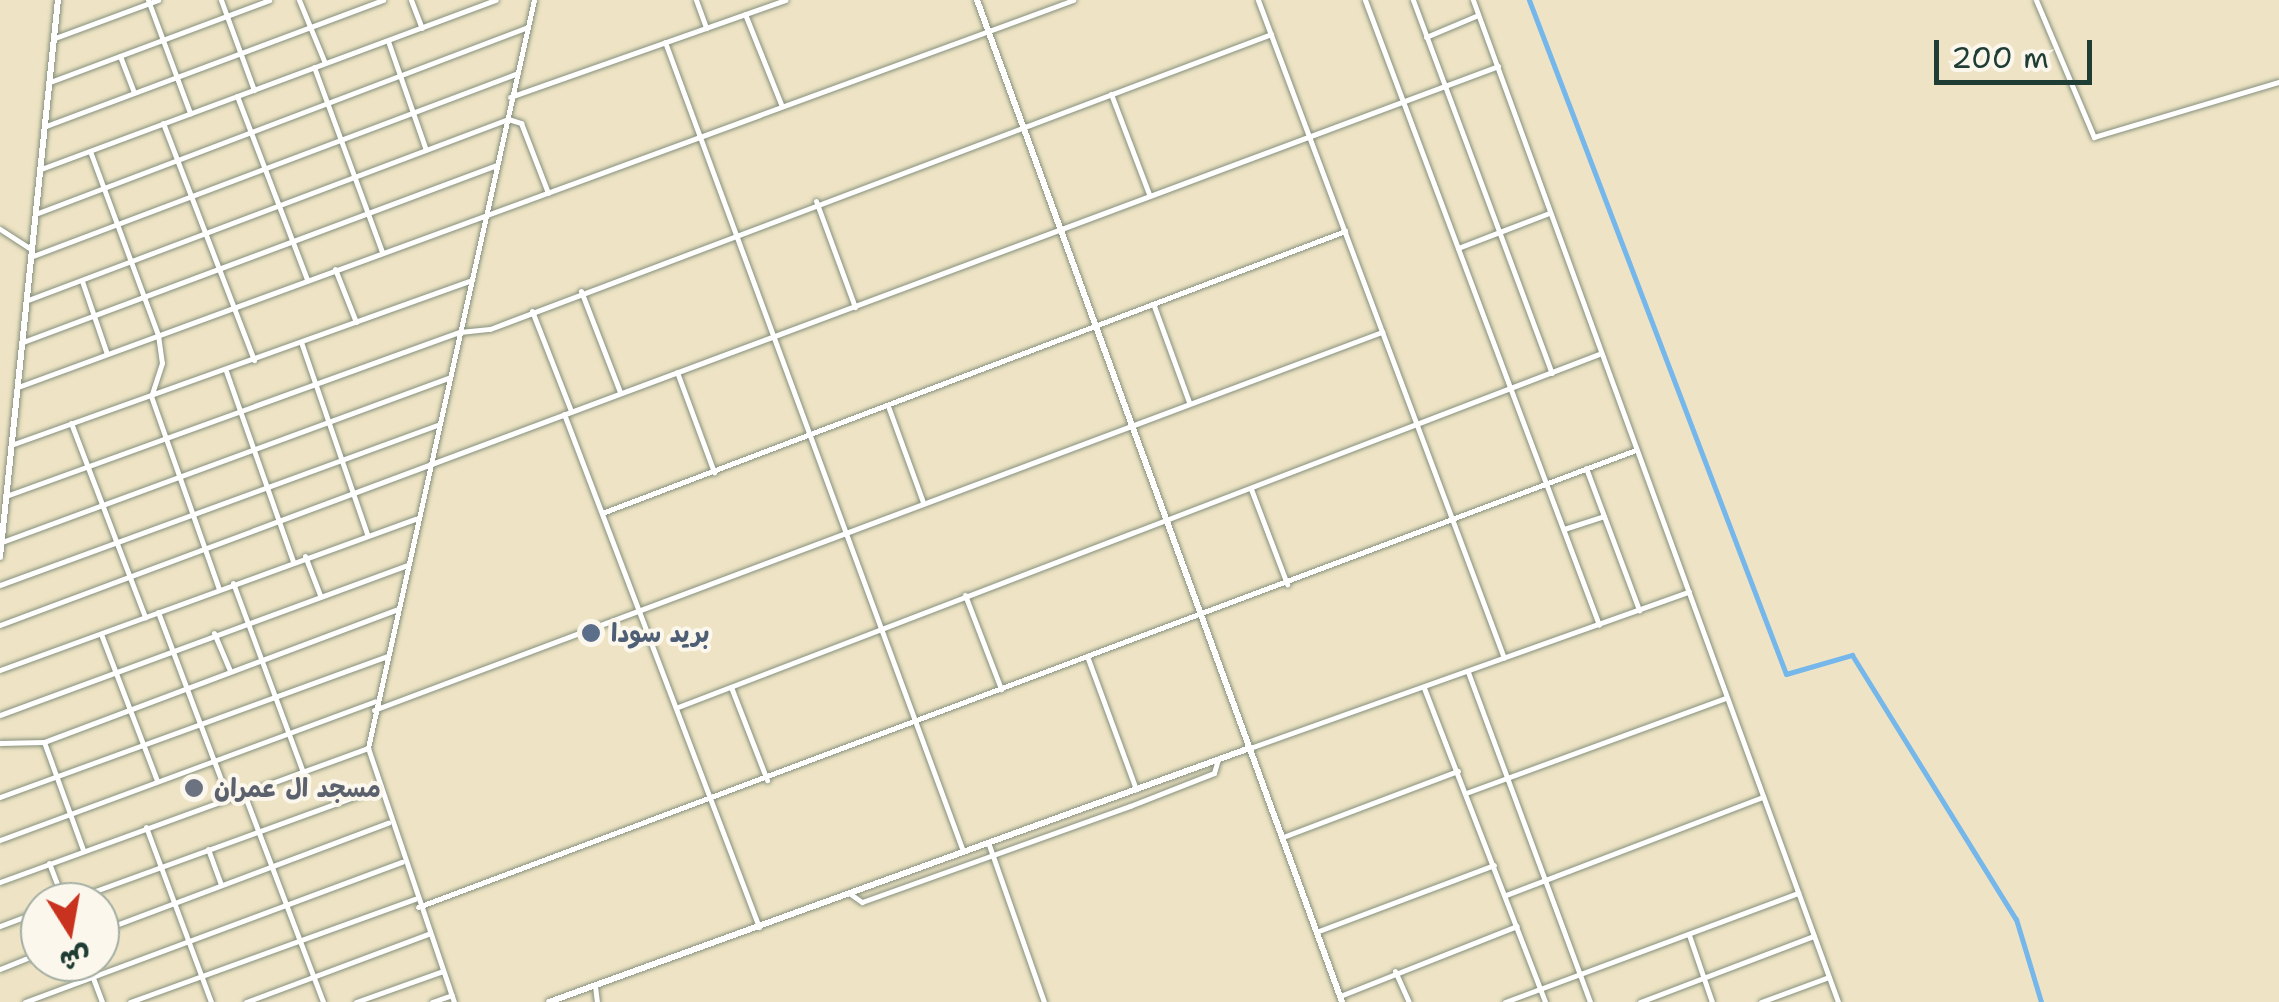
<!DOCTYPE html>
<html>
<head>
<meta charset="utf-8">
<style>
  body { margin:0 }
  #map { position:relative; width:2279px; height:1002px; overflow:hidden; background:#eee4c5; font-family:"Shantell Sans","Playpen Sans Arabic",sans-serif }
  div>[style] { position:absolute }
  .canal>* { height:5px; margin:-2.5px; padding:0 2.5px; transform-origin:2.5px; border-radius:2.5px; background:#75b7ea }
  .roads { filter:drop-shadow(0 0 2px #86907c) drop-shadow(0 0 2px #86907c) }
  .minor>* { height:5px; margin:-2.5px; padding:0 2.5px; transform-origin:2.5px; border-radius:2.5px; background:#fff }
  .tertiary>* { height:6px; margin:-3px; padding:0 3px; transform-origin:3px; border-radius:3px; background:#fff }
  .dots>* { width:28px; height:28px; translate:-50% -50%; box-sizing:border-box; border:5px solid #fbf7ec; border-radius:50% }
  span { translate:-50% -50%; white-space:nowrap; text-align:center; line-height:1.15; -webkit-text-stroke:8px #fbf7ec; paint-order:stroke }
  .service-label { font-size:25px; color:#4e5e75; font-weight:700 }
  .left { translate:0 -50%; text-align:left }
  .worship-label { font-size:25px; color:#5b616d; font-weight:700 }
  .north { position:absolute; left:20px; top:882px; width:100px; height:100px; box-sizing:border-box; background:#fbf7ec; border:2px solid #a3ada2; border-radius:50%; rotate:169deg; font-size:28px; font-weight:700; line-height:40px; text-align:center; color:#1f3d34 }
  .north::after { content:''; display:block; margin:auto; width:35px; height:45px; background:#c8321e; clip-path:polygon(50% 0,100% 100%,50% 72%,0 100%) }
  .scale { position:absolute; left:1934px; top:40px; width:158px; height:45px; box-sizing:border-box; border:5px solid #1f3d34; border-top:0; padding-left:12px; font-size:30px; line-height:35px; white-space:nowrap; color:#1f3d34; -webkit-text-stroke:8px #fbf7ec; paint-order:stroke }
</style>
</head>
<body>
<div id="map">
  <div class="canal">
    <i style="left:1529px;top:0;width:721px;rotate:69.13deg"></i>
    <i style="left:1786px;top:674px;width:69px;rotate:-16.1deg"></i>
    <i style="left:1852px;top:655px;width:311px;rotate:58.2deg"></i>
    <i style="left:2016px;top:919px;width:87px;rotate:73.2deg"></i>
  </div>
  <div class="roads">
    <div class="minor">
      <i style="left:148px;top:0;width:121px;rotate:69.6deg"></i>
      <i style="left:221px;top:0;width:96px;rotate:69.9deg"></i>
      <i style="left:299px;top:0;width:68px;rotate:67.6deg"></i>
      <i style="left:411px;top:0;width:30px;rotate:69deg"></i>
      <i style="left:696px;top:0;width:30px;rotate:70deg"></i>
      <i style="left:1258px;top:0;width:702px;rotate:69.5deg"></i>
      <i style="left:1365px;top:0;width:667px;rotate:69.47deg"></i>
      <i style="left:1413px;top:0;width:398px;rotate:69.6deg"></i>
      <i style="left:1473px;top:0;width:1066px;rotate:69.98deg"></i>
      <i style="left:2036px;top:0;width:149px;rotate:67.1deg"></i>
      <i style="left:2094px;top:137px;width:193px;rotate:-16.6deg"></i>
      <i style="left:745px;top:14px;width:97px;rotate:68.2deg"></i>
      <i style="left:1426px;top:37px;width:56px;rotate:-22.9deg"></i>
      <i style="left:55px;top:38px;width:110px;rotate:-20.3deg"></i>
      <i style="left:388px;top:41px;width:115px;rotate:70.8deg"></i>
      <i style="left:665px;top:42px;width:862px;rotate:69.78deg"></i>
      <i style="left:120px;top:56px;width:39px;rotate:69deg"></i>
      <i style="left:314px;top:67px;width:197px;rotate:69.8deg"></i>
      <i style="left:50px;top:82px;width:234px;rotate:-20.5deg"></i>
      <i style="left:1111px;top:94px;width:107px;rotate:69.2deg"></i>
      <i style="left:237px;top:96px;width:196px;rotate:69.1deg"></i>
      <i style="left:510px;top:97px;width:292px;rotate:-19.4deg"></i>
      <i style="left:163px;top:123px;width:254px;rotate:69deg"></i>
      <i style="left:46px;top:126px;width:360px;rotate:-20.5deg"></i>
      <i style="left:90px;top:151px;width:196px;rotate:69.7deg"></i>
      <i style="left:158px;top:335px;width:28px;rotate:82deg"></i>
      <i style="left:162px;top:363px;width:35px;rotate:108deg"></i>
      <i style="left:151px;top:396px;width:205px;rotate:70.6deg"></i>
      <i style="left:41px;top:169px;width:485px;rotate:-20.4deg"></i>
      <i style="left:816px;top:201px;width:113px;rotate:69.8deg"></i>
      <i style="left:38px;top:213px;width:524px;rotate:-20.79deg"></i>
      <i style="left:0;top:229px;width:37px;rotate:33deg"></i>
      <i style="left:1458px;top:248px;width:97px;rotate:-21deg"></i>
      <i style="left:33px;top:256px;width:518px;rotate:-20.67deg"></i>
      <i style="left:335px;top:269px;width:57px;rotate:68.4deg"></i>
      <i style="left:82px;top:281px;width:77px;rotate:71.1deg"></i>
      <i style="left:581px;top:291px;width:108px;rotate:68.9deg"></i>
      <i style="left:28px;top:300px;width:513px;rotate:-20.66deg"></i>
      <i style="left:508px;top:119px;width:14px;rotate:17deg"></i>
      <i style="left:521px;top:123px;width:75px;rotate:68.9deg"></i>
      <i style="left:1154px;top:306px;width:102px;rotate:70deg"></i>
      <i style="left:532px;top:311px;width:107px;rotate:68.7deg"></i>
      <i style="left:23px;top:342px;width:506px;rotate:-20.48deg"></i>
      <i style="left:301px;top:342px;width:203px;rotate:71deg"></i>
      <i style="left:226px;top:371px;width:201px;rotate:70.6deg"></i>
      <i style="left:677px;top:372px;width:107px;rotate:69.7deg"></i>
      <i style="left:18px;top:387px;width:1124px;rotate:-20.14deg"></i>
      <i style="left:888px;top:406px;width:102px;rotate:70deg"></i>
      <i style="left:564px;top:414px;width:549px;rotate:69.19deg"></i>
      <i style="left:71px;top:423px;width:208px;rotate:69.1deg"></i>
      <i style="left:11px;top:445px;width:490px;rotate:-19.7deg"></i>
      <i style="left:1586px;top:468px;width:152px;rotate:69.5deg"></i>
      <i style="left:1251px;top:489px;width:102px;rotate:69.2deg"></i>
      <i style="left:6px;top:496px;width:483px;rotate:-19.9deg"></i>
      <i style="left:460px;top:332px;width:30px;rotate:-6deg"></i>
      <i style="left:490px;top:329px;width:835px;rotate:-20.69deg"></i>
      <i style="left:602px;top:513px;width:795px;rotate:-20.78deg"></i>
      <i style="left:1564px;top:529px;width:42px;rotate:-18deg"></i>
      <i style="left:2px;top:542px;width:477px;rotate:-20.2deg"></i>
      <i style="left:305px;top:556px;width:42px;rotate:69deg"></i>
      <i style="left:233px;top:583px;width:199px;rotate:69.7deg"></i>
      <i style="left:0;top:585px;width:466px;rotate:-20.1deg"></i>
      <i style="left:965px;top:595px;width:101px;rotate:69deg"></i>
      <i style="left:158px;top:612px;width:197px;rotate:69.4deg"></i>
      <i style="left:0;top:625px;width:1599px;rotate:-20.46deg"></i>
      <i style="left:214px;top:633px;width:39px;rotate:67deg"></i>
      <i style="left:101px;top:634px;width:157px;rotate:69.1deg"></i>
      <i style="left:1087px;top:656px;width:142px;rotate:69.8deg"></i>
      <i style="left:0;top:670px;width:442px;rotate:-20deg"></i>
      <i style="left:1468px;top:672px;width:352px;rotate:69.7deg"></i>
      <i style="left:731px;top:687px;width:100px;rotate:68.8deg"></i>
      <i style="left:1424px;top:688px;width:337px;rotate:68.9deg"></i>
      <i style="left:678px;top:707px;width:986px;rotate:-20.97deg"></i>
      <i style="left:374px;top:710px;width:1077px;rotate:-20.56deg"></i>
      <i style="left:0;top:715px;width:435px;rotate:-20.2deg"></i>
      <i style="left:44px;top:742px;width:115px;rotate:70.1deg"></i>
      <i style="left:0;top:743px;width:44px;rotate:-1.3deg"></i>
      <i style="left:44px;top:742px;width:376px;rotate:-20.6deg"></i>
      <i style="left:1250px;top:748px;width:466px;rotate:-19.6deg"></i>
      <i style="left:243px;top:791px;width:226px;rotate:69.2deg"></i>
      <i style="left:1466px;top:793px;width:276px;rotate:-20.1deg"></i>
      <i style="left:0;top:797px;width:412px;rotate:-20deg"></i>
      <i style="left:146px;top:827px;width:187px;rotate:69.6deg"></i>
      <i style="left:1283px;top:837px;width:187px;rotate:-20.7deg"></i>
      <i style="left:0;top:840px;width:400px;rotate:-20.3deg"></i>
      <i style="left:988px;top:842px;width:170px;rotate:70.7deg"></i>
      <i style="left:208px;top:849px;width:37px;rotate:70deg"></i>
      <i style="left:49px;top:863px;width:42px;rotate:69deg"></i>
      <i style="left:0;top:882px;width:392px;rotate:-20deg"></i>
      <i style="left:849px;top:893px;width:16px;rotate:35deg"></i>
      <i style="left:862px;top:902px;width:285px;rotate:-19.7deg"></i>
      <i style="left:1130px;top:806px;width:90px;rotate:-21.4deg"></i>
      <i style="left:1214px;top:773px;width:15px;rotate:-74deg"></i>
      <i style="left:1506px;top:895px;width:275px;rotate:-20.9deg"></i>
      <i style="left:65px;top:902px;width:331px;rotate:-20deg"></i>
      <i style="left:418px;top:907px;width:1301px;rotate:-20.57deg"></i>
      <i style="left:0;top:926px;width:43px;rotate:-20.6deg"></i>
      <i style="left:100px;top:931px;width:308px;rotate:-20.6deg"></i>
      <i style="left:1316px;top:932px;width:190px;rotate:-20.6deg"></i>
      <i style="left:1689px;top:935px;width:71px;rotate:71.1deg"></i>
      <i style="left:87px;top:962px;width:43px;rotate:69.4deg"></i>
      <i style="left:0;top:969px;width:43px;rotate:-21.8deg"></i>
      <i style="left:1395px;top:971px;width:34px;rotate:66deg"></i>
      <i style="left:595px;top:986px;width:16px;rotate:83deg"></i>
      <i style="left:1340px;top:996px;width:190px;rotate:-21.6deg"></i>
      <i style="left:25px;top:1002px;width:402px;rotate:-20.4deg"></i>
      <i style="left:130px;top:1002px;width:303px;rotate:-19.9deg"></i>
      <i style="left:246px;top:1002px;width:194px;rotate:-20.5deg"></i>
      <i style="left:356px;top:1002px;width:92px;rotate:-19.6deg"></i>
      <i style="left:432px;top:1002px;width:21px;rotate:-19deg"></i>
      <i style="left:454px;top:1002px;width:268px;rotate:-108.7deg"></i>
      <i style="left:368px;top:748px;width:766px;rotate:-77.49deg"></i>
      <i style="left:1505px;top:1002px;width:313px;rotate:-20.4deg"></i>
      <i style="left:1640px;top:1002px;width:186px;rotate:-20.8deg"></i>
      <i style="left:1761px;top:1002px;width:72px;rotate:-20.2deg"></i>
    </div>
    <div class="tertiary">
      <i style="left:977px;top:0;width:1066px;rotate:69.98deg"></i>
      <i style="left:0;top:557px;width:560px;rotate:-84.06deg"></i>
      <i style="left:549px;top:1002px;width:746px;rotate:-19.92deg"></i>
    </div>
  </div>
  <div class="dots">
    <i style="left:591px;top:633px;background:#5c6f8a"></i>
    <i style="left:194px;top:788px;background:#6b7280"></i>
  </div>
  <div class="service-label">
    <span class="left" style="left:611px;top:633px">بريد سودا</span>
  </div>
  <div class="worship-label">
    <span class="left" style="left:214px;top:788px">مسجد ال عمران</span>
  </div>
  <div class="north">ش</div>
  <div class="scale">200 m</div>
</div>
</body>
</html>
